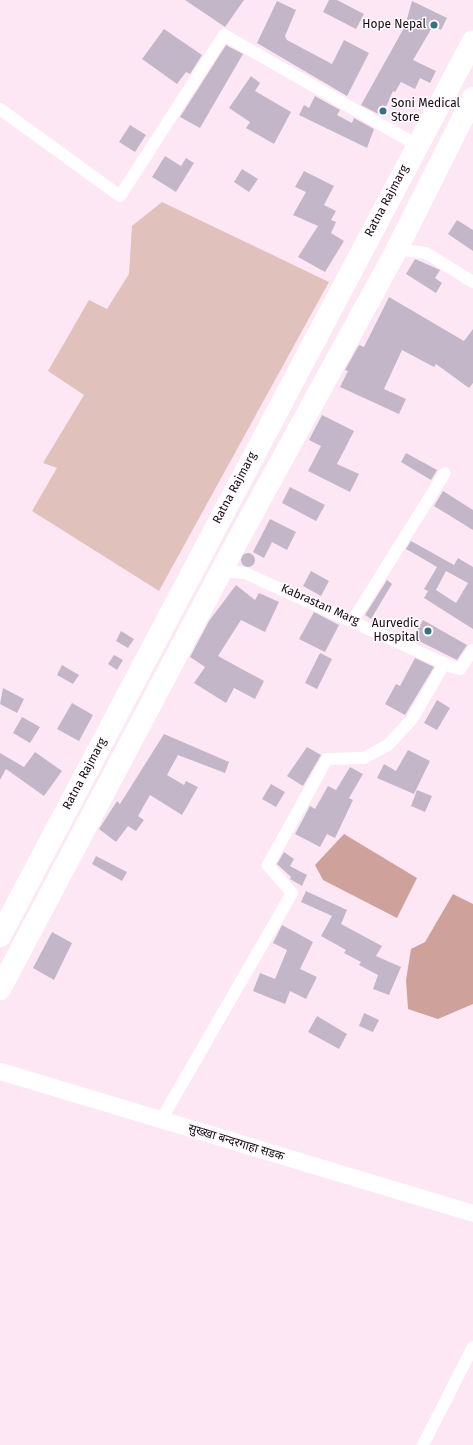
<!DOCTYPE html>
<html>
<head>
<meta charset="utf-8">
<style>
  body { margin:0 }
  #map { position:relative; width:473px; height:1445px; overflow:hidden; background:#fee7f4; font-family:"Fira Sans","Noto Sans Devanagari",sans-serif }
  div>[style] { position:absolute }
  .green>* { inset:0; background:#e1c1bb }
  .forest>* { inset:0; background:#cea29a }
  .building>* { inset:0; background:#c4b6c9 }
  .round { border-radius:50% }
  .street>* { height:12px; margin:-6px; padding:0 6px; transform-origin:6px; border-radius:6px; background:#fff }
  .secondary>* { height:17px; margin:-8.5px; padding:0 8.5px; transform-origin:8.5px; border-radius:8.5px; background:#fff }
  .highway>* { height:22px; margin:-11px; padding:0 11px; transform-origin:11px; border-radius:11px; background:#fff }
  .dots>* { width:11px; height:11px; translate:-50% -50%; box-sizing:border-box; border:2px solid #fffafd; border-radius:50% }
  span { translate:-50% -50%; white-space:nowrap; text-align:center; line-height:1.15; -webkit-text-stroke:3px #fffafd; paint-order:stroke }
  .poi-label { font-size:12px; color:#140c11 }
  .right { translate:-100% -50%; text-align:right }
  .left { translate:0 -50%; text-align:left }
  .street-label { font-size:12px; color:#140c11 }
</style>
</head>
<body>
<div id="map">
  <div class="green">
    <i style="clip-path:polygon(162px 202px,329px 282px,159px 591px,32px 511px,57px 468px,43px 463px,84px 395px,48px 371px,89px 300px,107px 309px,129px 274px,132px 226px)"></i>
  </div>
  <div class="forest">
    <i style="clip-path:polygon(344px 834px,417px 878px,397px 918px,323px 880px,315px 865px)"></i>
    <i style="clip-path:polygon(453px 894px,473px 904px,473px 1004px,438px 1019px,408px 1009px,406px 980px,411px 949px,425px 942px)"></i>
  </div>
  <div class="building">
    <i style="clip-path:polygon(185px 0,244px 0,225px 27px)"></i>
    <i style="clip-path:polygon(329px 0,337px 0,364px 14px,356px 29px,323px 12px)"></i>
    <i style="clip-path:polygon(277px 1px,296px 10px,285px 36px,287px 40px,332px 64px,344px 40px,369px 53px,347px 96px,257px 43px)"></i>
    <i style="clip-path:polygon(412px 1px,447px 18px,441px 30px,433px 26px,413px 60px,436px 71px,430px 83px,420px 78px,415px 89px,401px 82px,395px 92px,393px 91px,382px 116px,361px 105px,405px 26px)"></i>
    <i style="clip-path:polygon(164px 29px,202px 55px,190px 74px,186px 72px,177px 84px,142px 59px)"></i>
    <i style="clip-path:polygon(226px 45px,243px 54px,200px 128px,180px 117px)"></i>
    <i style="clip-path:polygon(251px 76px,260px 83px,255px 91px,291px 112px,274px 144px,246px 128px,250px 122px,229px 108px)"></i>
    <i style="clip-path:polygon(315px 96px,340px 110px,337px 115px,352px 123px,354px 118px,374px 129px,367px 148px,299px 115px,304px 105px,309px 108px)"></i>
    <i style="clip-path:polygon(130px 125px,146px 135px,135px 152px,119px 142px)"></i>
    <i style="clip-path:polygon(165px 156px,181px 166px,186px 158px,194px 163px,176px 192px,152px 177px)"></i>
    <i style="clip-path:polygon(242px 169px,258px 179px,249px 192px,234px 182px)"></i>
    <i style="clip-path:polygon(304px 171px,334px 186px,324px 205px,336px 211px,331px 220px,336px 222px,331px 233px,344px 241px,325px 272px,298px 257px,318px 226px,293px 215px,306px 192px,295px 187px)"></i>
    <i style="clip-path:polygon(457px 220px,473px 230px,473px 251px,448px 234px)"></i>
    <i style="clip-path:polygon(415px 259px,440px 270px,435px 278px,442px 283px,436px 293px,406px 274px)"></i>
    <i style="clip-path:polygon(389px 297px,464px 341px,473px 329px,473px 383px,469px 388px,436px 364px,434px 367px,402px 350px,384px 389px,406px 399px,399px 414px,340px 387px,348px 371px,345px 370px,359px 345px,364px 347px)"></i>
    <i style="clip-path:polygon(322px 415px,354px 431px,337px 464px,359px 474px,350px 492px,308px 471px,321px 446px,309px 440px)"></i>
    <i style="clip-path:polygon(406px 453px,437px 470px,431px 480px,401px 462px)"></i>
    <i style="clip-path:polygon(290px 487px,325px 505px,316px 521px,282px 503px)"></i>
    <i style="clip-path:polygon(443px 491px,473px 510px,473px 530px,434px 506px)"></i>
    <i style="clip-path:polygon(270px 519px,296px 532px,287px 550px,272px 542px,264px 558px,253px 552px)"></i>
    <i style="clip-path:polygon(evenodd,411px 541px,454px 565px,458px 558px,473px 567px,473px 629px,424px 598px,428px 591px,424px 589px,437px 567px,406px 549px,411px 541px,446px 571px,468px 583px,456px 603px,436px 590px,446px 571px)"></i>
    <i class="round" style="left:241px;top:553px;width:14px;height:14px"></i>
    <i style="clip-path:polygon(311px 571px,329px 581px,321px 596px,303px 586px)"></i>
    <i style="clip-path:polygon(387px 580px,392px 584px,371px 619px,365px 615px)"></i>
    <i style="clip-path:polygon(236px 585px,255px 600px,259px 593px,279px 602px,265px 632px,241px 620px,218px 656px,264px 681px,255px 699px,234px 688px,226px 703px,194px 683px,205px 667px,190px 657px,209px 621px)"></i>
    <i style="clip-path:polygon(314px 612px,339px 625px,325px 652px,299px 639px)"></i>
    <i style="clip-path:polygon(423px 620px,467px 645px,457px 660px,413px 638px)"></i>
    <i style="clip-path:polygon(121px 631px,134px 639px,128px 648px,116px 641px)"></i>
    <i style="clip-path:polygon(320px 653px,332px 659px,317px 689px,305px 683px)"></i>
    <i style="clip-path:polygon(114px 655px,123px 660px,117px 670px,108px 664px)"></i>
    <i style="clip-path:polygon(415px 658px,434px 667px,405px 715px,385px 704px,396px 684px,400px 686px)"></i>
    <i style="clip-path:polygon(62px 665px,79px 675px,73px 684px,57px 675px)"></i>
    <i style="clip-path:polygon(3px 688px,24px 699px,17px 713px,0 704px)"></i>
    <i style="clip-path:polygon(437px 700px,450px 708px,437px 730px,424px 723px)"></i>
    <i style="clip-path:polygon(72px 703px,93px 715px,79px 741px,57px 729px)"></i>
    <i style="clip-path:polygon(22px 717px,40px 727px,30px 743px,13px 733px)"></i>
    <i style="clip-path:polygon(164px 734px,229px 762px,225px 773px,178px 755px,167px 775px,184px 785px,186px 781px,198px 787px,182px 815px,150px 795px,138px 816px,144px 820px,136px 831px,128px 826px,116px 842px,99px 829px,117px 801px,120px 804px)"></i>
    <i style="clip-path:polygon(307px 747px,321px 755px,303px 786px,287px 776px)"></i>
    <i style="clip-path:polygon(408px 750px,430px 761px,414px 794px,377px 778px,384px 764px,396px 771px)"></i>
    <i style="clip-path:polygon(35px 752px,62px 771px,44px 796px,6px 769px,0 780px,0 753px,24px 767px)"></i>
    <i style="clip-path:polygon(350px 767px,363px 774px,349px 798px,353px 800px,335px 838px,327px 834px,320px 847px,295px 834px,310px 806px,315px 809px,328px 786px,336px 790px)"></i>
    <i style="clip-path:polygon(271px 784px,285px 792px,276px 807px,262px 799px)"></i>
    <i style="clip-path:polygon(417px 790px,432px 796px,425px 812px,411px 806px)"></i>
    <i style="clip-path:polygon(284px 852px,294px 859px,290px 866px,307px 875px,302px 886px,290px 879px,291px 877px,277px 864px)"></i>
    <i style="clip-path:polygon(96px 856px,127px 872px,122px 881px,92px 864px)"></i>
    <i style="clip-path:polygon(306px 891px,347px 910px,341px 924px,382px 946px,376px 956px,401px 967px,389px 995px,373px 989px,378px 975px,359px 965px,361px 962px,344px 953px,346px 950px,321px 936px,332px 916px,301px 902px)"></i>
    <i style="clip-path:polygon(282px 925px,313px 942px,300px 969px,317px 977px,306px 999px,290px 991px,285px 1004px,253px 991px,260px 973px,275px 979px,287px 950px,273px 943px)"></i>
    <i style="clip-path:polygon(52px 932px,72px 943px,54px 980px,33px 968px)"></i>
    <i style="clip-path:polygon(364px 1013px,379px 1020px,373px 1032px,359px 1026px)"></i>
    <i style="clip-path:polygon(317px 1016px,347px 1034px,339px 1049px,308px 1032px)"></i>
  </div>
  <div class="street">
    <i style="left:0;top:109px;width:148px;rotate:35.9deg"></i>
    <i style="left:120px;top:196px;width:192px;rotate:-57.1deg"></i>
    <i style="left:224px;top:35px;width:222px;rotate:29.7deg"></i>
    <i style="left:397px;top:249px;width:29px;rotate:8deg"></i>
    <i style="left:426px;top:253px;width:55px;rotate:31.7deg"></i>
    <i style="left:221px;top:571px;width:24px;rotate:5deg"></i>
    <i style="left:245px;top:573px;width:227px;rotate:24.4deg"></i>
    <i style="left:452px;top:667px;width:8px;rotate:14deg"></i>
    <i style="left:460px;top:669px;width:23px;rotate:-56deg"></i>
    <i style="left:353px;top:620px;width:173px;rotate:-58deg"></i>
    <i style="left:161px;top:1120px;width:262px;rotate:-60deg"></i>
    <i style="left:292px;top:893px;width:37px;rotate:-131deg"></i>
    <i style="left:268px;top:865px;width:121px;rotate:-60.9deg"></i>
    <i style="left:327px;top:759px;width:37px;rotate:-2deg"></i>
    <i style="left:364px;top:758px;width:26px;rotate:-28deg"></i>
    <i style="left:387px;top:746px;width:37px;rotate:-47deg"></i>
    <i style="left:412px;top:719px;width:64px;rotate:-59.8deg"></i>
    <i style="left:423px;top:1445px;width:110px;rotate:-63deg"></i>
  </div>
  <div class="secondary">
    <i style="left:0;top:1071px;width:494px;rotate:16.7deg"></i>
  </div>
  <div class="highway">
    <i style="left:0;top:936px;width:1012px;rotate:-62.14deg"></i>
    <i style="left:0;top:989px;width:473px;rotate:-62.1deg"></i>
    <i style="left:221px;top:571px;width:367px;rotate:-61.3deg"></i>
    <i style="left:397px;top:249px;width:169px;rotate:-63.3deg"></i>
  </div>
  <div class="dots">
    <i style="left:434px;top:25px;background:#317285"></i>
    <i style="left:383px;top:111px;background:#317285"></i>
    <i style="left:428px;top:631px;background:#317285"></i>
  </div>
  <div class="poi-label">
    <span class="right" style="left:426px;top:25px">Hope Nepal</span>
    <span class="left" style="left:391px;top:111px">Soni Medical<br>Store</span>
    <span class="right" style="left:419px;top:631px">Aurvedic<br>Hospital</span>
  </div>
  <div class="street-label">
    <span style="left:387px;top:201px;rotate:-62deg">Ratna Rajmarg</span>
    <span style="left:235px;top:488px;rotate:-62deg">Ratna Rajmarg</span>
    <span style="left:320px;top:605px;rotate:24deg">Kabrastan Marg</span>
    <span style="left:85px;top:774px;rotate:-62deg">Ratna Rajmarg</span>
    <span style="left:236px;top:1143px;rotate:17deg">सुख्खा बन्दरगाहा सडक</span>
  </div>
</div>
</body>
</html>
